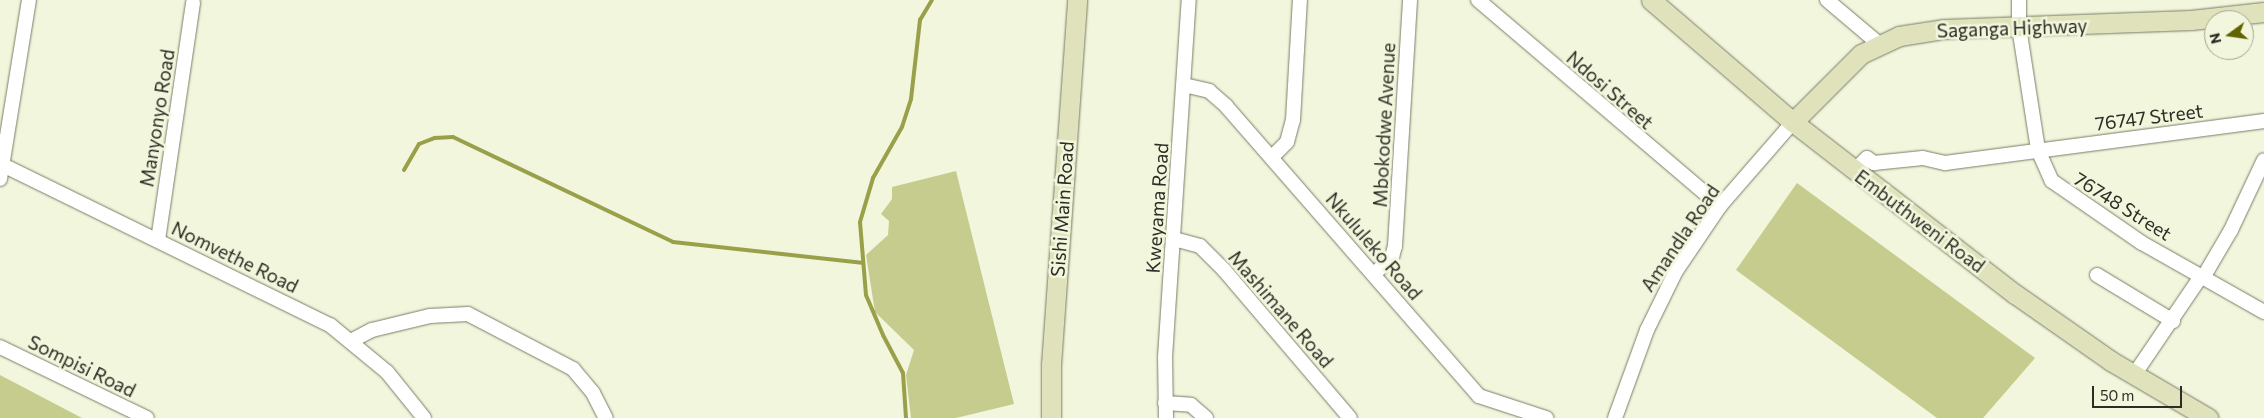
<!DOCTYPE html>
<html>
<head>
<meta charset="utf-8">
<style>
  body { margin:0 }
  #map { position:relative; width:2264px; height:418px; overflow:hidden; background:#f2f6dd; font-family:Commissioner,sans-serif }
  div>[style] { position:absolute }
  .green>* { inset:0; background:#c5cc8e }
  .stream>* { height:4px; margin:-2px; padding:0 2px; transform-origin:2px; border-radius:2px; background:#9aa04a }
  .roads { filter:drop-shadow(0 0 1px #7a7d67) drop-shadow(0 0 1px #7a7d67) }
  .street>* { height:14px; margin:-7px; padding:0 7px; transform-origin:7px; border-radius:7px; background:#fff }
  .secondary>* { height:19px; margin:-9.5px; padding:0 9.5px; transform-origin:9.5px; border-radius:9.5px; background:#e0e2bb }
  span { translate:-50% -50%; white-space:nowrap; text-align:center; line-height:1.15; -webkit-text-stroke:5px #f2f6dd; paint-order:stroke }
  .street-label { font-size:19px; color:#2c2d24 }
  .north { position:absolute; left:2204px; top:10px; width:50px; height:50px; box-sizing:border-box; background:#f2f6dd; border:1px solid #a3a693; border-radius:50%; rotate:256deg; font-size:14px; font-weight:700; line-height:20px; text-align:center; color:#2c2d24 }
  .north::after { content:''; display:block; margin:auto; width:18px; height:22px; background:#5f6400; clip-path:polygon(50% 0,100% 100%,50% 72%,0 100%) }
  .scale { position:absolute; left:2092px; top:386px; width:90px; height:22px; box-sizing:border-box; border:2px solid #2c2d24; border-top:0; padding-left:6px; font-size:15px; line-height:18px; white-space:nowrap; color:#2c2d24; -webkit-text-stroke:4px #f2f6dd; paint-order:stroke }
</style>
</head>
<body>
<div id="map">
  <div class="green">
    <i style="clip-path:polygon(956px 171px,1014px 404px,956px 418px,911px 418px,906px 375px,914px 350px,875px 312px,866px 255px,888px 235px,889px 221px,881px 214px,892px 199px,892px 187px)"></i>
    <i style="clip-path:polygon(1797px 183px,2035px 358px,1983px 418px,1937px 418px,1736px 270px)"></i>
    <i style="clip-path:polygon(0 375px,82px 418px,0 418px)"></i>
  </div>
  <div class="stream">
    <i style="left:404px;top:170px;width:30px;rotate:-60deg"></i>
    <i style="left:419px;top:144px;width:17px;rotate:-21deg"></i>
    <i style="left:435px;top:138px;width:18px;rotate:-3deg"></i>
    <i style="left:453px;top:137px;width:244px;rotate:25.5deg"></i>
    <i style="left:673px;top:242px;width:190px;rotate:6.3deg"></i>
    <i style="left:906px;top:418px;width:45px;rotate:-93.8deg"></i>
    <i style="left:903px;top:373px;width:43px;rotate:-117.8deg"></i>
    <i style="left:883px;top:335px;width:43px;rotate:-113deg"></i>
    <i style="left:866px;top:295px;width:73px;rotate:-94.7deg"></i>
    <i style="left:860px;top:222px;width:46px;rotate:-73.5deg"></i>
    <i style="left:873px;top:178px;width:59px;rotate:-60.4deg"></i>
    <i style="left:902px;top:127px;width:29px;rotate:-72deg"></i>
    <i style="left:911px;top:99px;width:80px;rotate:-83.5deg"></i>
    <i style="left:920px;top:20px;width:23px;rotate:-59deg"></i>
  </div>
  <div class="roads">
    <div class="street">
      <i style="left:1478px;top:0;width:318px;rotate:40.4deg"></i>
      <i style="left:1827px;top:0;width:68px;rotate:40.2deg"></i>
      <i style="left:2019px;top:0;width:27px;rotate:90deg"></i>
      <i style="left:2019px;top:27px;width:124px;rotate:81.2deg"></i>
      <i style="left:2038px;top:150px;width:34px;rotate:66deg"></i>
      <i style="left:2052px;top:181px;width:109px;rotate:34.6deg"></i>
      <i style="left:2142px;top:243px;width:140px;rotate:29.5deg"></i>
      <i style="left:1184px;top:85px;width:26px;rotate:13deg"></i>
      <i style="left:1209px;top:91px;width:23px;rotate:41deg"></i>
      <i style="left:1226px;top:106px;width:385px;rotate:48.9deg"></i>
      <i style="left:1479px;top:396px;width:71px;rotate:18.2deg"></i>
      <i style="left:1272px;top:157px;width:21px;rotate:-45deg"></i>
      <i style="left:1287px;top:142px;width:23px;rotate:-75deg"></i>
      <i style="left:1293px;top:120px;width:120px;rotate:-86.7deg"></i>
      <i style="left:3px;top:165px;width:364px;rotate:26.1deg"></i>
      <i style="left:330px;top:325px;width:74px;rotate:39.5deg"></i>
      <i style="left:387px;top:372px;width:59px;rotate:51.2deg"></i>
      <i style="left:1854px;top:171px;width:18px;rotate:-45deg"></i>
      <i style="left:1867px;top:158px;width:9px;rotate:36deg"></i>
      <i style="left:1874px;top:163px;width:49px;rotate:-5.8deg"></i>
      <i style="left:1923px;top:158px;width:23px;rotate:13deg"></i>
      <i style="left:1945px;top:163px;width:322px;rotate:-7.5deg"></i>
      <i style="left:0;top:179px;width:181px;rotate:-80.8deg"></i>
      <i style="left:1174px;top:239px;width:27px;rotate:15deg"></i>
      <i style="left:1200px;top:246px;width:34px;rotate:45deg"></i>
      <i style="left:1224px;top:270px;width:194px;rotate:49.6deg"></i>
      <i style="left:158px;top:240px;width:240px;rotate:-81.6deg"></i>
      <i style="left:1374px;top:274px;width:25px;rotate:-43deg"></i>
      <i style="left:1392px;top:257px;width:11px;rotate:-75deg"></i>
      <i style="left:1395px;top:246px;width:246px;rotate:-86.5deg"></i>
      <i style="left:2097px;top:275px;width:89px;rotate:31.2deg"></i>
      <i style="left:2204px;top:276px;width:53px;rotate:-59.6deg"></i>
      <i style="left:2231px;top:230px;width:77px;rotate:-64.8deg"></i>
      <i style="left:351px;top:341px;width:24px;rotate:-28deg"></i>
      <i style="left:372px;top:330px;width:60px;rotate:-13.6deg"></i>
      <i style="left:430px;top:316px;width:38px;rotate:-3deg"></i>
      <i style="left:468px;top:314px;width:119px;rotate:27.6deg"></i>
      <i style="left:573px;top:369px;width:31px;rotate:50deg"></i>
      <i style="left:593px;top:393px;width:28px;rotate:63deg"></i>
      <i style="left:0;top:347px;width:163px;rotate:25.8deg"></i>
      <i style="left:2134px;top:375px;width:121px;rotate:-55.8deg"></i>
      <i style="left:1165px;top:403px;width:26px;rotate:4deg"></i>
      <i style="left:1191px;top:405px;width:20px;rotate:41deg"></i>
      <i style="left:1166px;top:418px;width:61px;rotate:-90.9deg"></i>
      <i style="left:1165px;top:357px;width:358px;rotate:-86.2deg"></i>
      <i style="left:1615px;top:418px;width:94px;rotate:-70deg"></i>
      <i style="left:1647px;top:330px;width:66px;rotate:-63.8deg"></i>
      <i style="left:1676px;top:271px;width:78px;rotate:-55.9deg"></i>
      <i style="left:1720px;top:206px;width:111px;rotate:-49deg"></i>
    </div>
    <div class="secondary">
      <i style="left:1651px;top:0;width:187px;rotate:40.7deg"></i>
      <i style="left:1793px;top:122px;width:281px;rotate:37.8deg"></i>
      <i style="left:2015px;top:294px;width:117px;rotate:34.9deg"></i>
      <i style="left:2111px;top:361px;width:113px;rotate:30.4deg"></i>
      <i style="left:1793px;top:122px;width:96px;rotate:-45deg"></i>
      <i style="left:1861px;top:54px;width:42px;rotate:-25.3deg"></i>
      <i style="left:1899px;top:36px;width:46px;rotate:-8.8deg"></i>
      <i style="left:1944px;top:29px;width:247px;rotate:-2.1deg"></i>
      <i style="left:2191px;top:20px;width:73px;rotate:-6.3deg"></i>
      <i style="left:1051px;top:418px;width:53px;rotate:-90deg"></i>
      <i style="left:1051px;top:365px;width:366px;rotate:-85.9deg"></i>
    </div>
  </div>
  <div class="street-label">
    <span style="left:2012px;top:28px;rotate:-2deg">Saganga Highway</span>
    <span style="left:1610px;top:90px;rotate:41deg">Ndosi Street</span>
    <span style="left:2149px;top:117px;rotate:-7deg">76747 Street</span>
    <span style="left:157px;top:118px;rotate:-81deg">Manyonyo Road</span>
    <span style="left:1384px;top:125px;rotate:-87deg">Mbokodwe Avenue</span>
    <span style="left:2123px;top:206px;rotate:32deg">76748 Street</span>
    <span style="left:1157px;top:208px;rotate:-86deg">Kweyama Road</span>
    <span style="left:1062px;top:209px;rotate:-86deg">Sishi Main Road</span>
    <span style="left:1920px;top:221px;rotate:37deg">Embuthweni Road</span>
    <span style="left:1680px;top:238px;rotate:-56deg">Amandla Road</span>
    <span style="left:1374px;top:246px;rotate:49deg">Nkululeko Road</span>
    <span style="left:235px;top:257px;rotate:26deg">Nomvethe Road</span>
    <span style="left:1281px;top:309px;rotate:49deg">Mashimane Road</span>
    <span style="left:82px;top:366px;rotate:26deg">Sompisi Road</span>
  </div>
  <div class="north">N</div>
  <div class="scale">50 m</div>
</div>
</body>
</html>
